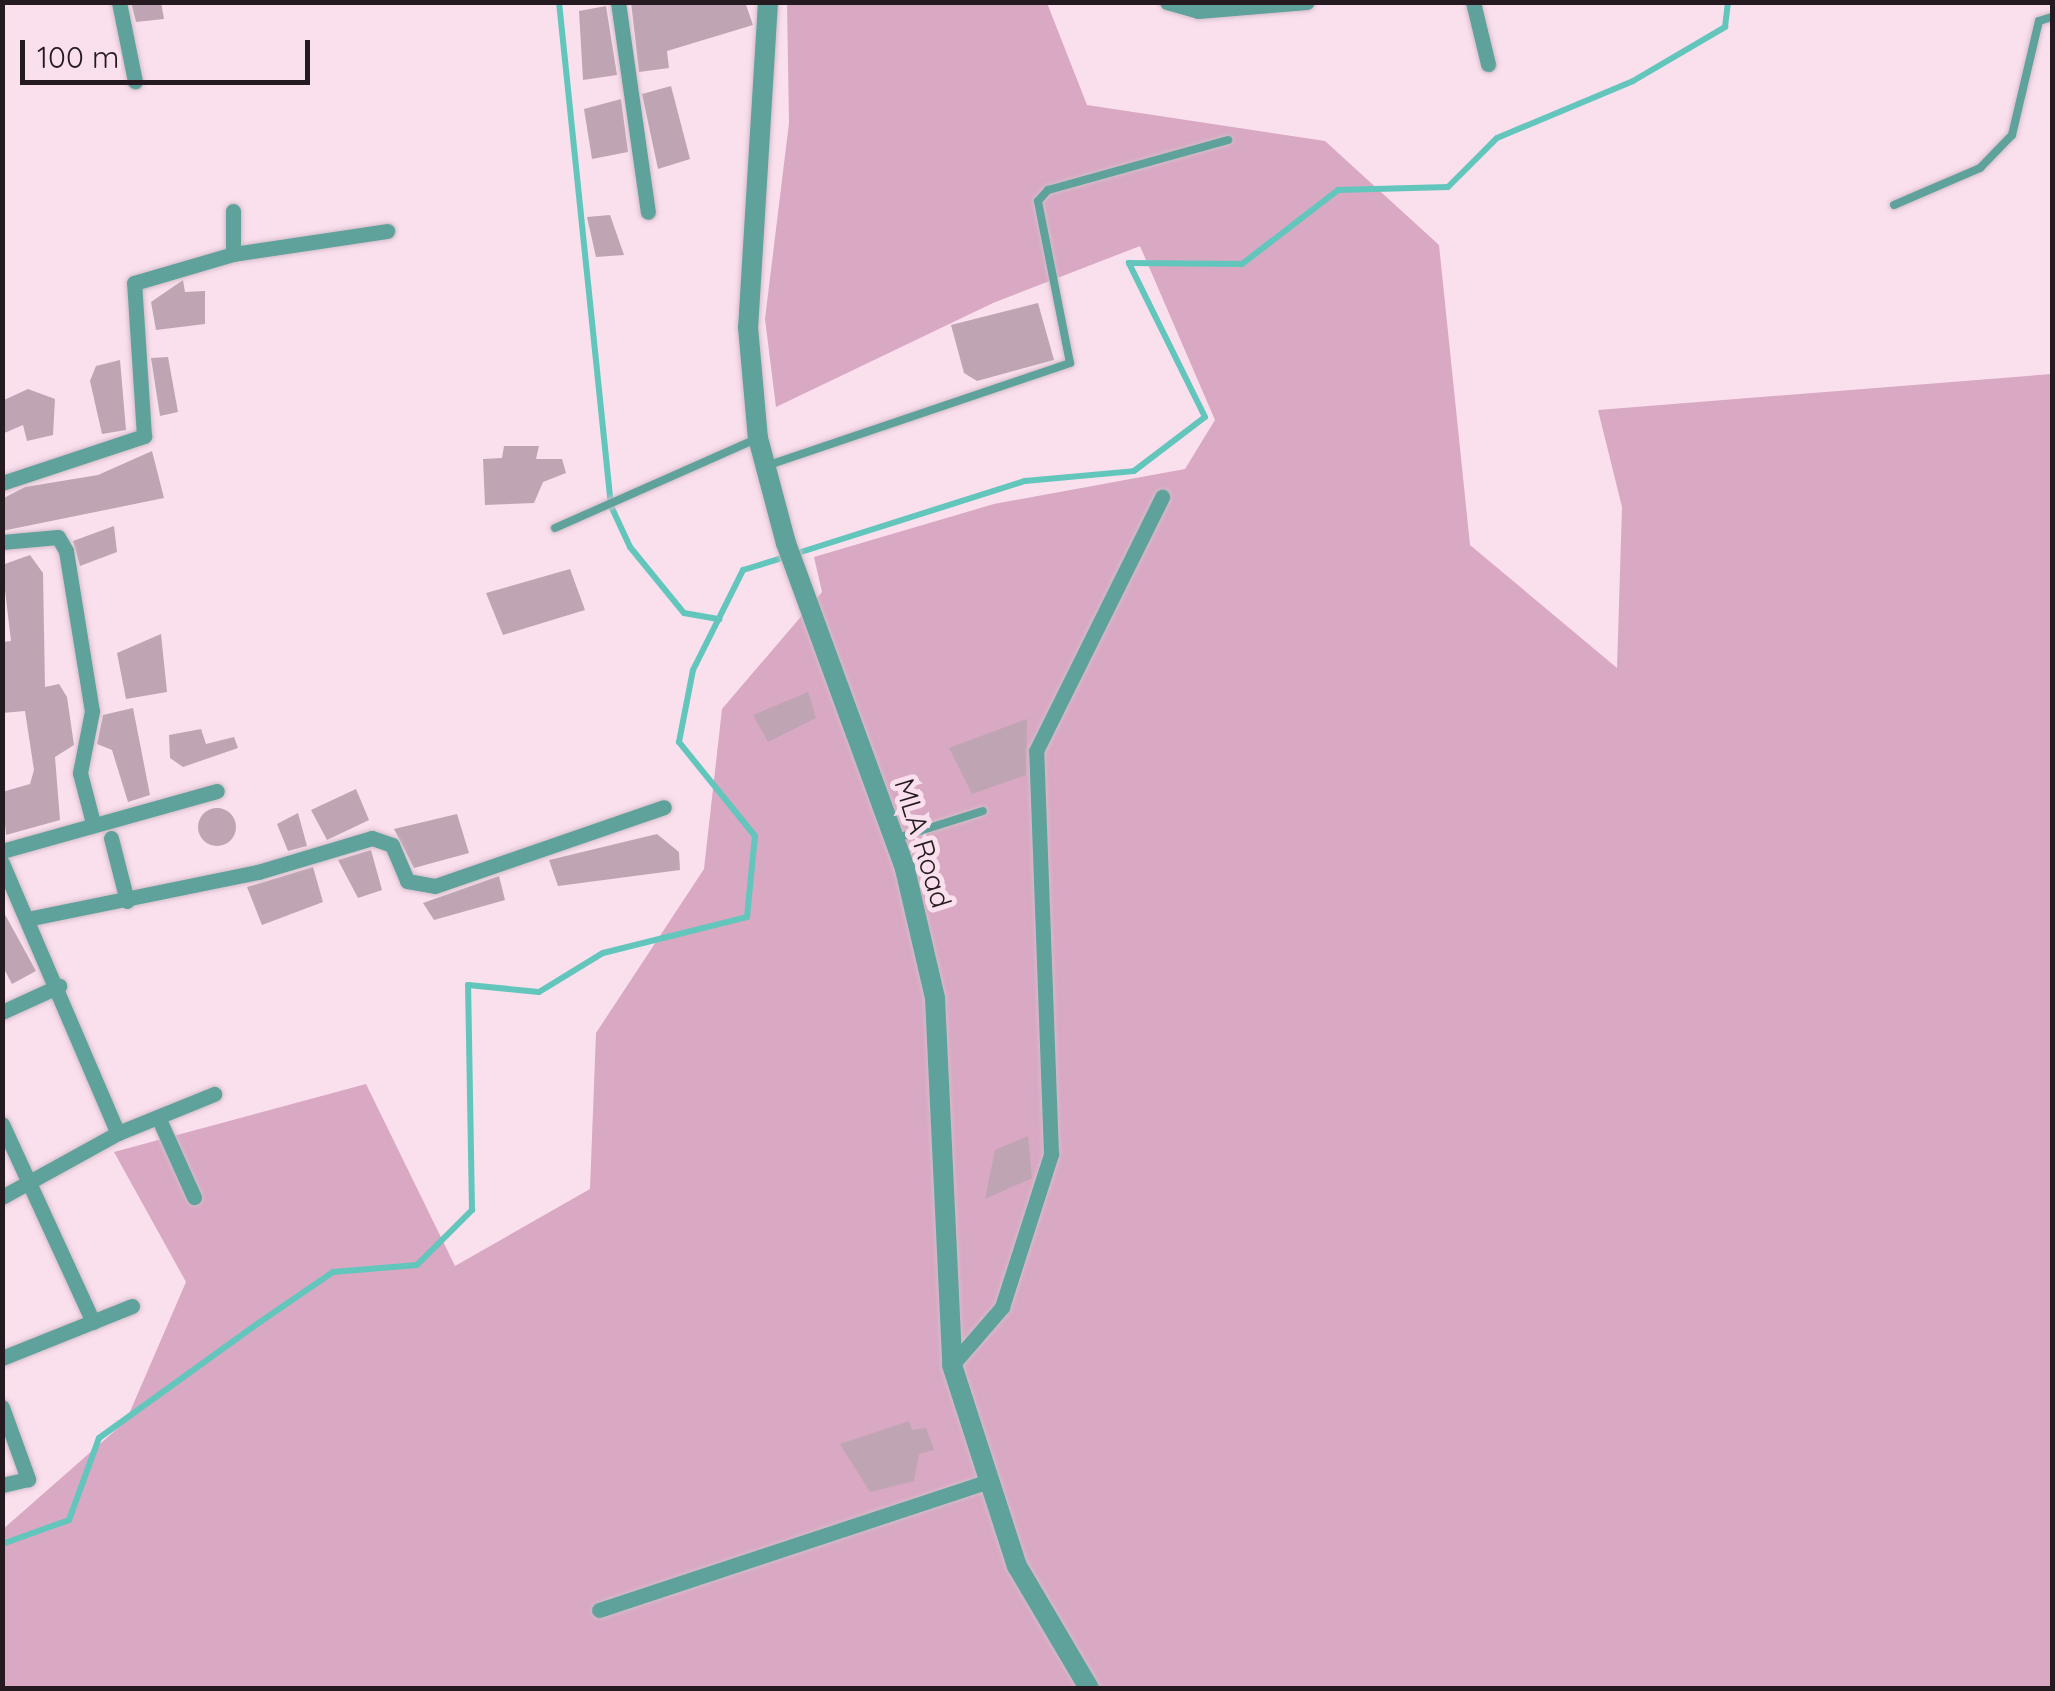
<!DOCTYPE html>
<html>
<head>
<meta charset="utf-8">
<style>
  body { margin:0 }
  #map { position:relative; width:2055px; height:1691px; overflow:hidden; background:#fadfed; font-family:Quicksand,sans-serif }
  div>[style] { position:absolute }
  .green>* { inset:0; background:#d9a8c3 }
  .stream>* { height:6px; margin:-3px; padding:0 3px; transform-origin:3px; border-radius:3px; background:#62c6bc }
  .building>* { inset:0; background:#bfa5b3 }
  .round { border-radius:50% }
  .roads { filter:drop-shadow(0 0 2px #d3bcc8) drop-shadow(0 0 2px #d3bcc8) }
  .service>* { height:8px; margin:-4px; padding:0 4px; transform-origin:4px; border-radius:4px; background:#5fa29b }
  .minor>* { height:15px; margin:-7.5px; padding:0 7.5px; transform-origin:7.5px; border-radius:7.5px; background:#5fa29b }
  .tertiary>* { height:20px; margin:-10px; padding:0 10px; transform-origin:10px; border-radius:10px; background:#5fa29b }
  span { translate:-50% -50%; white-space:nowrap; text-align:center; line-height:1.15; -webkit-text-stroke:10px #fadfed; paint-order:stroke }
  .street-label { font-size:28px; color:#241a1f }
  .frame { position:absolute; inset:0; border:5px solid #241a1f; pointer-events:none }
  .scale { position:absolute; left:20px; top:40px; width:290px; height:45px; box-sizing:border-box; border:5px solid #241a1f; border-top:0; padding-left:12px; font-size:30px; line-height:35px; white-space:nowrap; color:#241a1f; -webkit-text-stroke:8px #fadfed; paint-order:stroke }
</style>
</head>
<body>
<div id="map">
  <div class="green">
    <i style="clip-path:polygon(787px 3px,1047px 3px,1087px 105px,1325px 141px,1439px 245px,1470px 545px,1617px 668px,1622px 507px,1598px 410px,2052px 374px,2052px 1688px,3px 1688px,2px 1530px,126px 1421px,186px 1282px,114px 1152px,366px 1084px,455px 1266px,590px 1189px,596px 1033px,704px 869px,722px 709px,822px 592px,814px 557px,994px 504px,1185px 469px,1215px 420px,1140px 246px,993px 303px,776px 407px,765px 319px,789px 123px)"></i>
  </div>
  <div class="stream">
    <i style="left:559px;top:2px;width:507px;rotate:84.11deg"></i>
    <i style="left:611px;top:506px;width:45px;rotate:65.1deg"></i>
    <i style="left:630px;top:547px;width:85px;rotate:50.7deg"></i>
    <i style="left:684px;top:613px;width:36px;rotate:10deg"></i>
    <i style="left:801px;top:552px;width:235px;rotate:-17.6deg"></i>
    <i style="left:1025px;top:481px;width:109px;rotate:-5.2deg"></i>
    <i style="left:1134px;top:471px;width:89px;rotate:-37.3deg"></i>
    <i style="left:1205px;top:417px;width:172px;rotate:-116.3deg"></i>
    <i style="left:1129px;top:263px;width:113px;rotate:0.5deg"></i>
    <i style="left:1242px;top:264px;width:121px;rotate:-37.6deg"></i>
    <i style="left:1338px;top:190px;width:110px;rotate:-1.6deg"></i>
    <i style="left:1448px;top:187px;width:69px;rotate:-45deg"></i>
    <i style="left:1497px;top:138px;width:147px;rotate:-22.7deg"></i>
    <i style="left:1633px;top:81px;width:107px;rotate:-30.4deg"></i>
    <i style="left:1725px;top:27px;width:25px;rotate:-83deg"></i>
    <i style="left:2px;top:1544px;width:71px;rotate:-19.7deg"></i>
    <i style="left:69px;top:1520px;width:87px;rotate:-69.9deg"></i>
    <i style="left:99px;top:1438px;width:198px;rotate:-35.8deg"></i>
    <i style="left:260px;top:1322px;width:88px;rotate:-34.4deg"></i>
    <i style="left:333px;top:1272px;width:84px;rotate:-4.8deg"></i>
    <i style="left:417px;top:1265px;width:78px;rotate:-45deg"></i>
    <i style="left:472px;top:1210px;width:225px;rotate:-91deg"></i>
    <i style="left:468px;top:985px;width:71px;rotate:5.6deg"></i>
    <i style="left:539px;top:992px;width:75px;rotate:-31.4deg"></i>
    <i style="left:603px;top:953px;width:148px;rotate:-14deg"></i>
    <i style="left:747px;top:917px;width:81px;rotate:-84.4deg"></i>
    <i style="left:755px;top:836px;width:121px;rotate:-129deg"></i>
    <i style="left:679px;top:742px;width:73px;rotate:-79deg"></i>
    <i style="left:693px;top:670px;width:112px;rotate:-63.4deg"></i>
    <i style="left:743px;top:570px;width:38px;rotate:-17deg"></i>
  </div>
  <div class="building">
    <i style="clip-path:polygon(131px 2px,161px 2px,164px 19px,136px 22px)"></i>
    <i style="clip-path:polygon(631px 2px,745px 2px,753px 25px,667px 51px,669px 68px,639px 72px)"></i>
    <i style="clip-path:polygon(606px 6px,617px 75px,583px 80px,579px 11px)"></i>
    <i style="clip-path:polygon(671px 86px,690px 159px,658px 169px,642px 94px)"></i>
    <i style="clip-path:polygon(621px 99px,628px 152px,592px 159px,584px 109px)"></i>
    <i style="clip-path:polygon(610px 215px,624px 255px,596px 257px,587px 217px)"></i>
    <i style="clip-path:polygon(183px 280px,185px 292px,205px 291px,205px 324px,156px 330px,151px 302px)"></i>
    <i style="clip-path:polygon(1038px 303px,1054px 360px,977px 381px,964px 373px,951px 325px)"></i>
    <i style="clip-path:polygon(168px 357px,178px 412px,160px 416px,151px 358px)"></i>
    <i style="clip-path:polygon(120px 360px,126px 430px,102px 434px,90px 381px,96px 366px)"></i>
    <i style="clip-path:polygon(28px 389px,55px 399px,53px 435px,27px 441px,23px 425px,2px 434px,4px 400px)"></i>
    <i style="clip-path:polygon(504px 446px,539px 446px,536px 459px,562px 459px,566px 473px,543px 482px,534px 503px,485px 505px,483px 459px,502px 458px)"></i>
    <i style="clip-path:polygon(152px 451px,164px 498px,2px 531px,2px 499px,25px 487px,98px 475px)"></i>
    <i style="clip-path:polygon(114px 526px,117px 552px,80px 566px,73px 541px)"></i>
    <i style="clip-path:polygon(30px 555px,43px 573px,45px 687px,59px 684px,67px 697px,74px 745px,55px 757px,60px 820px,6px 835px,2px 792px,30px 784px,34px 770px,25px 711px,2px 713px,2px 642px,11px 641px,2px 565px)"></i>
    <i style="clip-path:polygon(570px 569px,585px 610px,503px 635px,486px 593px)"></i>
    <i style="clip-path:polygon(161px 634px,167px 692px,126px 699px,117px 653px)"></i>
    <i style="clip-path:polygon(808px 692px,816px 718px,768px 742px,753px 715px)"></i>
    <i style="clip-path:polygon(133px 708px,150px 795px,128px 802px,112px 750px,97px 744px,103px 715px)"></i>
    <i style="clip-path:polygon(1027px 719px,1026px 775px,972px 794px,949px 748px)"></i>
    <i style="clip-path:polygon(201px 729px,206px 744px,234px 737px,238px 748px,183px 767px,170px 758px,169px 735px)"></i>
    <i style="clip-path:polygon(356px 789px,369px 820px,327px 840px,311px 810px)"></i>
    <i class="round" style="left:198px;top:808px;width:38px;height:38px"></i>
    <i style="clip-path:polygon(298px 813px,307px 846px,288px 851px,277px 824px)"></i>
    <i style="clip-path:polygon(457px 814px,469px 853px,414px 868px,394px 829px)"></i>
    <i style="clip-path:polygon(657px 834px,679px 852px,680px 870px,558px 886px,549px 860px)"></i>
    <i style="clip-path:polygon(371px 850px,382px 890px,358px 898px,338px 860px)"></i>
    <i style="clip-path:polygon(313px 867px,323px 902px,262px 925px,247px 887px)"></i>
    <i style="clip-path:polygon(499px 876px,505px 900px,434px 920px,423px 903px)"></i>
    <i style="clip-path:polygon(2px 909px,36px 971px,12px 984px,2px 965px)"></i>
    <i style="clip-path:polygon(1028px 1136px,1032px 1178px,985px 1199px,995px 1150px)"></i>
    <i style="clip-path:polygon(909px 1421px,912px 1430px,926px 1428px,934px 1450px,919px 1454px,914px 1481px,870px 1492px,840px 1444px)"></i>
  </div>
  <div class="roads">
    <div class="service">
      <i style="left:1894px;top:205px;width:94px;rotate:-23.3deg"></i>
      <i style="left:1980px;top:168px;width:46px;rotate:-45.9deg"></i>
      <i style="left:2012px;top:135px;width:117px;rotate:-76.7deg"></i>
      <i style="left:2039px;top:21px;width:14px;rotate:-17deg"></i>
      <i style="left:766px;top:466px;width:321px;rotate:-18.7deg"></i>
      <i style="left:1070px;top:363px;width:165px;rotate:-101.2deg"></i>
      <i style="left:1038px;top:201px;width:15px;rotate:-48deg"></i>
      <i style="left:1048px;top:190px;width:187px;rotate:-15.5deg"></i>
      <i style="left:555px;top:528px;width:218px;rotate:-23.9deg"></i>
      <i style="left:894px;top:839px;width:93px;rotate:-17.5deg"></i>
    </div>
    <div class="minor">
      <i style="left:119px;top:2px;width:81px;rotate:78.6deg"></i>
      <i style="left:618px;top:2px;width:212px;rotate:81.9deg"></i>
      <i style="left:1167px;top:2px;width:32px;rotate:16deg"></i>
      <i style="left:1198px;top:11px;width:109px;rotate:-4.7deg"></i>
      <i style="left:1473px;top:2px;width:64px;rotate:76.4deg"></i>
      <i style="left:233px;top:254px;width:156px;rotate:-8.5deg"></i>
      <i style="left:2px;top:483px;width:150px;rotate:-18.3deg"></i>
      <i style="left:144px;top:436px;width:153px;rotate:-93.7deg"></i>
      <i style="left:134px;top:283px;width:103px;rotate:-16.3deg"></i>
      <i style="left:233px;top:254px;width:43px;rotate:-90deg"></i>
      <i style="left:2px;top:542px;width:56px;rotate:-5.1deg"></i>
      <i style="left:58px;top:537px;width:16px;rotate:60deg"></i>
      <i style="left:66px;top:551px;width:162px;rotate:80.8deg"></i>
      <i style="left:92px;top:711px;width:63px;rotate:101deg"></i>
      <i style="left:80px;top:773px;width:48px;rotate:75.4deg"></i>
      <i style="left:111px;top:838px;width:65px;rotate:75.7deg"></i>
      <i style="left:2px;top:851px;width:223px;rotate:-15.6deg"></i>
      <i style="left:2px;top:863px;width:294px;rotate:66.8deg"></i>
      <i style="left:118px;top:1133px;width:132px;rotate:151.1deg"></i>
      <i style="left:27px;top:919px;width:236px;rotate:-11.5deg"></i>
      <i style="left:258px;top:872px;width:119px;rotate:-16.6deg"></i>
      <i style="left:372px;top:838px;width:21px;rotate:19deg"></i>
      <i style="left:392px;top:845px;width:39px;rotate:67deg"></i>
      <i style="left:407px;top:881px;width:28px;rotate:10deg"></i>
      <i style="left:435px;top:886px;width:242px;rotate:-19deg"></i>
      <i style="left:2px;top:1012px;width:63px;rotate:-24.5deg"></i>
      <i style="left:158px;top:1117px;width:88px;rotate:65.8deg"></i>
      <i style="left:2px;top:1124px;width:218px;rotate:65.3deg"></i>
      <i style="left:118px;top:1133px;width:104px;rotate:-22.1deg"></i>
      <i style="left:2px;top:1358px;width:140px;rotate:-21.8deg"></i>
      <i style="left:952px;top:1365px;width:77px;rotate:-49.2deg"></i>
      <i style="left:1002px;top:1307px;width:161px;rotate:-72.2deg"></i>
      <i style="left:1051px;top:1154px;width:403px;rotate:-92.1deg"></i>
      <i style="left:1036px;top:751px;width:284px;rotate:-63.6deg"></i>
      <i style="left:2px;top:1407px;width:77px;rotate:70.1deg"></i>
      <i style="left:28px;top:1479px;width:27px;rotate:167deg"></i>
      <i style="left:599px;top:1610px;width:410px;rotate:-18.3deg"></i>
    </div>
    <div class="tertiary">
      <i style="left:768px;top:2px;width:326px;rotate:93.5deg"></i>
      <i style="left:748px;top:327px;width:111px;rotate:84.9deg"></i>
      <i style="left:758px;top:438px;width:109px;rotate:75.1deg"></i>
      <i style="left:786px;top:543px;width:347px;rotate:69.9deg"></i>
      <i style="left:905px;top:869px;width:132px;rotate:76.9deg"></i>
      <i style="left:935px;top:998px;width:367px;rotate:87.3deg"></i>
      <i style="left:952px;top:1365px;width:211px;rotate:72.1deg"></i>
      <i style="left:1017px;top:1566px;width:142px;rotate:59.5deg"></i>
    </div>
  </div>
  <div class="street-label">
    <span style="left:923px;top:843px;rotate:73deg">MLA Road</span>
  </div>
  <div class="frame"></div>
  <div class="scale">100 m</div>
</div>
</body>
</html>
